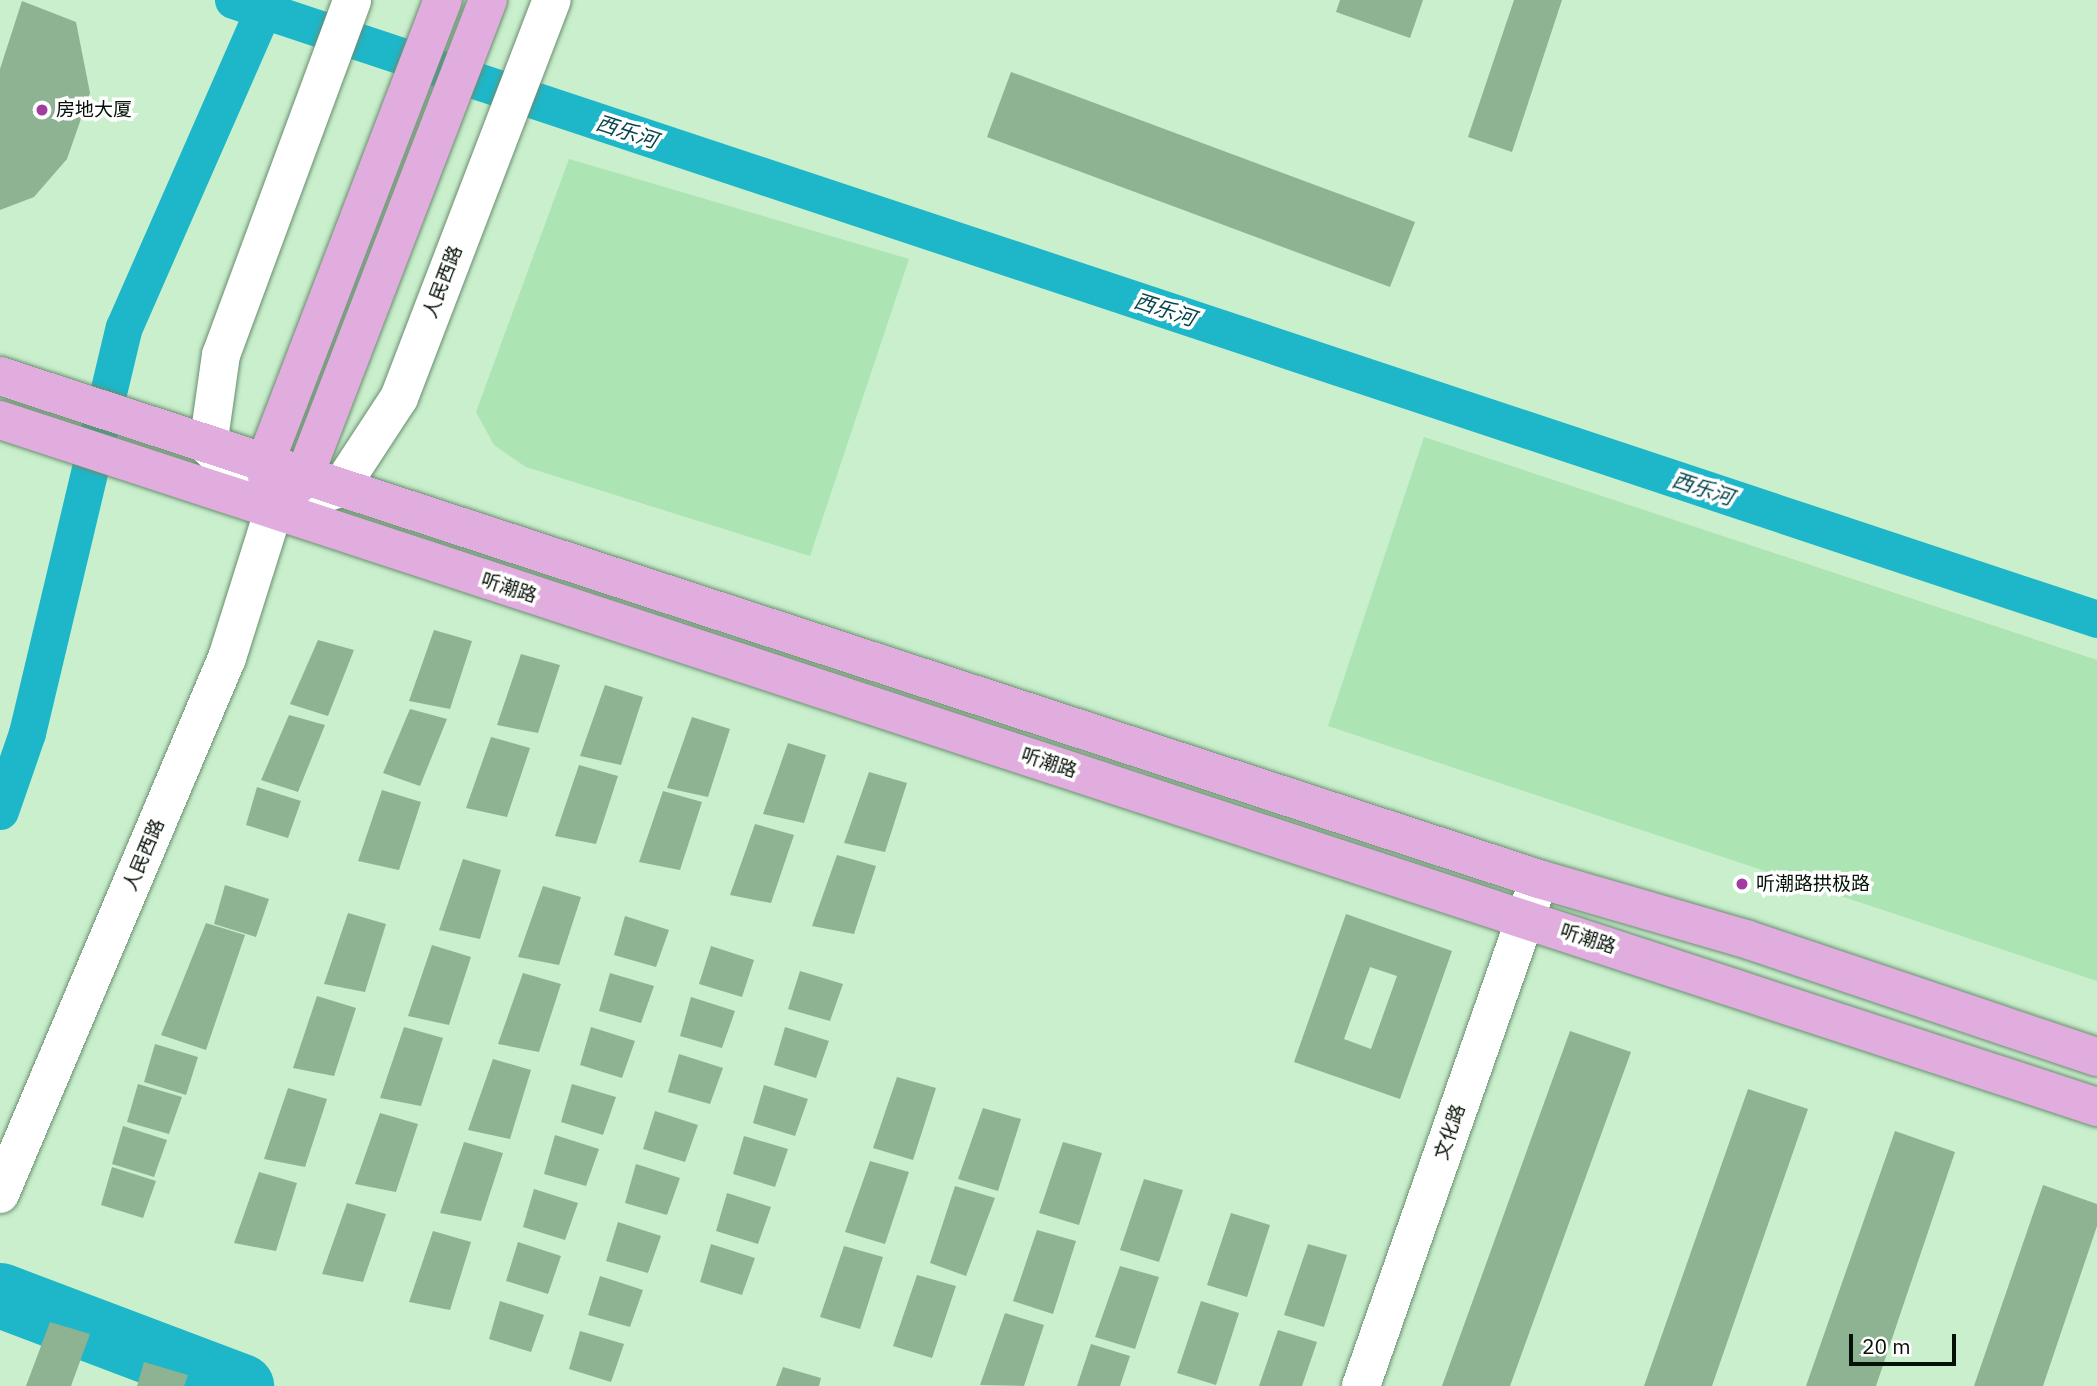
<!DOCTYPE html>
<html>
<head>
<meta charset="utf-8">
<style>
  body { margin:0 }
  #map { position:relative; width:2097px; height:1386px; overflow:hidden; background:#c9efcd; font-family:"IBM Plex Sans","Noto Sans SC",sans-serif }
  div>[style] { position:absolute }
  .green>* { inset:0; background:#ace4b3 }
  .canal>* { height:37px; margin:-18.5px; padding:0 18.5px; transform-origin:18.5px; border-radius:18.5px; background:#1eb6c9 }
  .river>* { height:65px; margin:-32.5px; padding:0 32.5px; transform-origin:32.5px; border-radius:32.5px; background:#1eb6c9 }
  .building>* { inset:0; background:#8eb393 }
  .roads { filter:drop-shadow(0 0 2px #698d6e) drop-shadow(0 0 2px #698d6e) }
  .minor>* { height:38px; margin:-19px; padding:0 19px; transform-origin:19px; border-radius:19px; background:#fff }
  .major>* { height:38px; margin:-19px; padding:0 19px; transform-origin:19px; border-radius:19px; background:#e0adde }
  .dots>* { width:19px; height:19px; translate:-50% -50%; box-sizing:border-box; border:4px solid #fff; border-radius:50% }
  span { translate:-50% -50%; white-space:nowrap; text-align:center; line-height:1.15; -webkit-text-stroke:7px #fff; paint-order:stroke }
  .poi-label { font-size:19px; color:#051106 }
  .left { translate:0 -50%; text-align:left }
  .street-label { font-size:19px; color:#051106 }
  .water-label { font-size:21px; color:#06454d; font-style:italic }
  .scale { position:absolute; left:1849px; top:1334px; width:107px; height:32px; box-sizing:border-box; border:4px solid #051106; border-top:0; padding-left:9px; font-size:21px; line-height:24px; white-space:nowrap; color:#051106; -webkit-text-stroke:5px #fff; paint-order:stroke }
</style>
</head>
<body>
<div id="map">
  <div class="green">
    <i style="clip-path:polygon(569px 159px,909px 259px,810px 556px,526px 467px,494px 445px,476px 412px)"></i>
    <i style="clip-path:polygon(1424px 437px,2097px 660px,2097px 981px,1328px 726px)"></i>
  </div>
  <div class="canal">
    <i style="left:233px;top:0;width:1964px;rotate:18.37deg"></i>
    <i style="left:0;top:811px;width:83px;rotate:-70.9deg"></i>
    <i style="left:27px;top:733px;width:417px;rotate:-76.6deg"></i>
    <i style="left:124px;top:327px;width:346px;rotate:-66.3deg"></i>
  </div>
  <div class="river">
    <i style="left:0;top:1295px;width:258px;rotate:20.7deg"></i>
  </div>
  <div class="building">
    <i style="clip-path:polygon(1340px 0,1423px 0,1410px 38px,1336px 12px)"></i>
    <i style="clip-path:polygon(1514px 0,1562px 0,1512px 152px,1468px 137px)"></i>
    <i style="clip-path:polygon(22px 1px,76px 22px,90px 93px,67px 159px,34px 197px,0 210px,0 69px)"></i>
    <i style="clip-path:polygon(1011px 72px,1415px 222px,1390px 287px,987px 137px)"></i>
    <i style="clip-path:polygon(434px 630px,472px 641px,450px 709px,409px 701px)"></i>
    <i style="clip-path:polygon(318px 640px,354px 650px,328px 716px,290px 704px)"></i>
    <i style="clip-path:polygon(521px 654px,560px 665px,538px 733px,497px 725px)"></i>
    <i style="clip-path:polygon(605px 685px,643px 697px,621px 765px,580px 756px)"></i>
    <i style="clip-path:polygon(410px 709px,447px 719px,420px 786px,383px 773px)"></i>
    <i style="clip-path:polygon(289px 715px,325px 725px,298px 792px,261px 780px)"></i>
    <i style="clip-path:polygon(692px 717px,730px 729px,708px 797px,667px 788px)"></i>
    <i style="clip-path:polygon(491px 737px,530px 748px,507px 817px,466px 808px)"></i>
    <i style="clip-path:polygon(788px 743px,826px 755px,804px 823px,763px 814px)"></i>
    <i style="clip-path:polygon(579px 765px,618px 776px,596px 844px,555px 836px)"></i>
    <i style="clip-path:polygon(869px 772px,907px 783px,885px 852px,844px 843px)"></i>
    <i style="clip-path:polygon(257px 787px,301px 801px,288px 838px,246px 825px)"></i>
    <i style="clip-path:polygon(382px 790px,421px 802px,399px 870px,358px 861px)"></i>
    <i style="clip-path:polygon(663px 791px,702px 802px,680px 870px,639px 862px)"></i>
    <i style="clip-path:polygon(755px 824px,794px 835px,771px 903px,730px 895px)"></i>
    <i style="clip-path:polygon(837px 855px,876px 866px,854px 934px,812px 926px)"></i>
    <i style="clip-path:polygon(463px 859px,501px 870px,480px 939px,439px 930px)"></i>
    <i style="clip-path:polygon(225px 885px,269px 899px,256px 937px,214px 924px)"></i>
    <i style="clip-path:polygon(543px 886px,581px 897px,559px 965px,518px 957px)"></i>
    <i style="clip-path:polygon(348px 913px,386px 924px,365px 992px,324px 984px)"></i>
    <i style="clip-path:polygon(evenodd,1346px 914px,1452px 951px,1400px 1099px,1294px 1062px,1346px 914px,1370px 967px,1397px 976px,1371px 1049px,1344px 1039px,1370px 967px)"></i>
    <i style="clip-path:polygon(625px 916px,669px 930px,656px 967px,614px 955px)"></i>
    <i style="clip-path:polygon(206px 923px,245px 935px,206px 1050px,161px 1035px)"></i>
    <i style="clip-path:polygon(432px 945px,471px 957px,449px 1025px,408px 1016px)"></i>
    <i style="clip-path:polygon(711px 946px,754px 960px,742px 997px,699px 984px)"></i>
    <i style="clip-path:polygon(800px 971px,843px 984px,830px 1021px,788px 1009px)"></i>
    <i style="clip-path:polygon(523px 973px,561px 984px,539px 1052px,498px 1044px)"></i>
    <i style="clip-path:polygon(610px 973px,654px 986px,641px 1023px,599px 1011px)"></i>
    <i style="clip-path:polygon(317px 996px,356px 1008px,334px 1076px,293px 1068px)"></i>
    <i style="clip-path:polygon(691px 997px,735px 1011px,722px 1048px,680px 1036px)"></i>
    <i style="clip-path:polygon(404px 1027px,443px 1038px,421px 1106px,380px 1098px)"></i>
    <i style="clip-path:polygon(591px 1027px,635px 1041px,622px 1078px,580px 1065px)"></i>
    <i style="clip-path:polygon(785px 1027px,829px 1041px,816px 1078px,774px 1065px)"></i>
    <i style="clip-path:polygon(1570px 1031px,1631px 1052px,1510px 1386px,1442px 1386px)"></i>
    <i style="clip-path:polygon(155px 1044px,198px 1057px,186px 1095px,144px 1082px)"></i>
    <i style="clip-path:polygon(679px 1054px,723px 1068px,710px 1104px,668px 1092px)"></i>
    <i style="clip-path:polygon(493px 1059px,531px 1070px,510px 1139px,468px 1130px)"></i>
    <i style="clip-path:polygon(897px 1077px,936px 1088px,913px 1160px,873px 1148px)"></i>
    <i style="clip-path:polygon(138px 1084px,182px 1097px,169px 1134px,127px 1122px)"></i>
    <i style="clip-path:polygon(572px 1084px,616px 1097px,603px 1135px,561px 1122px)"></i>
    <i style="clip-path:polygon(764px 1085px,808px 1099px,795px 1136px,753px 1123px)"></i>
    <i style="clip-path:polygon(288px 1088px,327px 1099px,305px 1167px,264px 1159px)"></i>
    <i style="clip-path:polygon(1748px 1089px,1808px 1109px,1712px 1386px,1644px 1386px)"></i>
    <i style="clip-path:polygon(983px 1108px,1021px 1119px,998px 1191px,958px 1179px)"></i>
    <i style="clip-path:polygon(655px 1111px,698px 1125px,685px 1162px,643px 1149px)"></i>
    <i style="clip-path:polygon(380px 1113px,418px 1124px,396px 1192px,355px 1184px)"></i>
    <i style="clip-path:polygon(123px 1126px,167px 1140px,154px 1177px,112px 1164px)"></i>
    <i style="clip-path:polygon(1895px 1131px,1955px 1152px,1876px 1386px,1806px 1386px)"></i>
    <i style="clip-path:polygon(555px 1135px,599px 1149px,586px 1186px,544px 1174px)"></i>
    <i style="clip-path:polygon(744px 1136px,788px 1149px,775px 1187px,733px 1174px)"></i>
    <i style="clip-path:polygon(464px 1142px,503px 1153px,481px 1221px,440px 1213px)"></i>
    <i style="clip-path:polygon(1063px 1142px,1102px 1153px,1079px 1225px,1039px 1213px)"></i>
    <i style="clip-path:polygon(870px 1161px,909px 1172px,885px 1244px,845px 1232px)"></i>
    <i style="clip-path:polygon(636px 1164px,680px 1178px,667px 1215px,625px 1203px)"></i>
    <i style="clip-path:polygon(112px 1167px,156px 1181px,143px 1218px,101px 1205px)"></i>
    <i style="clip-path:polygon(259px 1172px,297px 1183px,276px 1251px,234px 1243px)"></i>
    <i style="clip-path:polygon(1144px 1179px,1183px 1190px,1159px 1262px,1120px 1250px)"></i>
    <i style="clip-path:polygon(2043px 1185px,2097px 1204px,2097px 1226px,2043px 1386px,1974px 1386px)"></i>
    <i style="clip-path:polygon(955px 1186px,995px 1198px,966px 1276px,930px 1263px)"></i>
    <i style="clip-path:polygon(534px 1189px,578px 1203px,565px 1240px,523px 1227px)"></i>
    <i style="clip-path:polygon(727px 1193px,771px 1207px,758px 1244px,716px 1231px)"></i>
    <i style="clip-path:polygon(347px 1203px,386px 1214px,363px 1282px,322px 1274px)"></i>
    <i style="clip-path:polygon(1231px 1213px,1270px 1225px,1247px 1297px,1207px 1285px)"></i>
    <i style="clip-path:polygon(618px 1222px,661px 1236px,648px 1273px,606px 1261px)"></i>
    <i style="clip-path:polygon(1037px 1230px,1076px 1241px,1053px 1314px,1013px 1301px)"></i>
    <i style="clip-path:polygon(433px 1231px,471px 1242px,450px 1310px,409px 1302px)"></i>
    <i style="clip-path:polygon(518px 1242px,561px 1256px,548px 1294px,506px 1281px)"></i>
    <i style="clip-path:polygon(711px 1244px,755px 1258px,742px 1295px,700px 1282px)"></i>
    <i style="clip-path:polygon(1308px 1244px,1347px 1255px,1324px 1327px,1284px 1315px)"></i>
    <i style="clip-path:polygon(844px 1246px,883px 1257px,860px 1329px,820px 1317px)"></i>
    <i style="clip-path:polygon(1120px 1266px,1159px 1277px,1135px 1349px,1095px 1337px)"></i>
    <i style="clip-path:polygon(917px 1275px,956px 1286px,932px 1358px,893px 1346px)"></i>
    <i style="clip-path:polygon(600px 1276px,643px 1290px,630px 1327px,588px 1315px)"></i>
    <i style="clip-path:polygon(500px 1301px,544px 1315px,531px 1352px,489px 1339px)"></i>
    <i style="clip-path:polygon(1201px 1301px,1239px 1313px,1216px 1385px,1177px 1373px)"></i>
    <i style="clip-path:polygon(1005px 1313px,1044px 1325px,1024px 1386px,980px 1385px)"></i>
    <i style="clip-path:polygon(50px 1322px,90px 1334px,71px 1386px,26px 1386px)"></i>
    <i style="clip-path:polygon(1278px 1330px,1317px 1342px,1302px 1386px,1259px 1386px)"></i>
    <i style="clip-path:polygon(580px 1331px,624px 1344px,611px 1382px,569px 1369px)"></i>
    <i style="clip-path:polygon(1091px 1344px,1130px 1356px,1120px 1386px,1077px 1386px)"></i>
    <i style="clip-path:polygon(144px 1362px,188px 1375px,184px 1386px,137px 1386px)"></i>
    <i style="clip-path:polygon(783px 1367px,821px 1378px,819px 1386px,776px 1386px)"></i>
  </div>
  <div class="roads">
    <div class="minor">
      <i style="left:311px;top:498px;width:31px;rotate:-19deg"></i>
      <i style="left:340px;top:488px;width:108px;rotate:-56.8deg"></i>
      <i style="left:399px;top:398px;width:426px;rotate:-69deg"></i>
      <i style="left:273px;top:512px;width:93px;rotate:-134.6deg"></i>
      <i style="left:208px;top:446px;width:92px;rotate:-81.9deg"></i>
      <i style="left:221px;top:355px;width:378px;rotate:-69.7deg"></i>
      <i style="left:0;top:1194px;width:582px;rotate:-67.05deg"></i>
      <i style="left:227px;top:658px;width:153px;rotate:-72.5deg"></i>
      <i style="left:1361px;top:1386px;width:537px;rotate:-70.65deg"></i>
    </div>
    <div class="major">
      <i style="left:0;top:376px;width:1619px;rotate:18.1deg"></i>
      <i style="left:1539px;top:879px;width:216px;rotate:16.2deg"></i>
      <i style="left:1746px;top:939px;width:370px;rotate:18.6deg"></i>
      <i style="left:0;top:420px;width:2207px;rotate:18.14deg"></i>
      <i style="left:269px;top:489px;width:26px;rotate:-99deg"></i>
      <i style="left:265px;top:463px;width:496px;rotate:-69deg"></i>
      <i style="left:287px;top:496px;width:25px;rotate:-48deg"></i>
      <i style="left:304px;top:477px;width:511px;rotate:-68.91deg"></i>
    </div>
  </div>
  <div class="dots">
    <i style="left:42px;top:110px;background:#a23ca0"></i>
    <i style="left:1742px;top:884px;background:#a23ca0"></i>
  </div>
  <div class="poi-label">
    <span class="left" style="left:56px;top:110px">房地大厦</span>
    <span class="left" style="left:1756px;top:884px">听潮路拱极路</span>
  </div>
  <div class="street-label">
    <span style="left:443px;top:282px;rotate:-69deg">人民西路</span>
    <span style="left:509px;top:588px;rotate:18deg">听潮路</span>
    <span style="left:1049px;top:763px;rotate:18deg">听潮路</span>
    <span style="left:144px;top:855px;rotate:-67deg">人民西路</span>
    <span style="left:1588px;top:939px;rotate:18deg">听潮路</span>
    <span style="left:1450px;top:1132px;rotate:-71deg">文化路</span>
  </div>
  <div class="water-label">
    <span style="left:627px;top:131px;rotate:18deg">西乐河</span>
    <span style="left:1165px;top:309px;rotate:18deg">西乐河</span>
    <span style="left:1703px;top:488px;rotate:18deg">西乐河</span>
  </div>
  <div class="scale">20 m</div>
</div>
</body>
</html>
